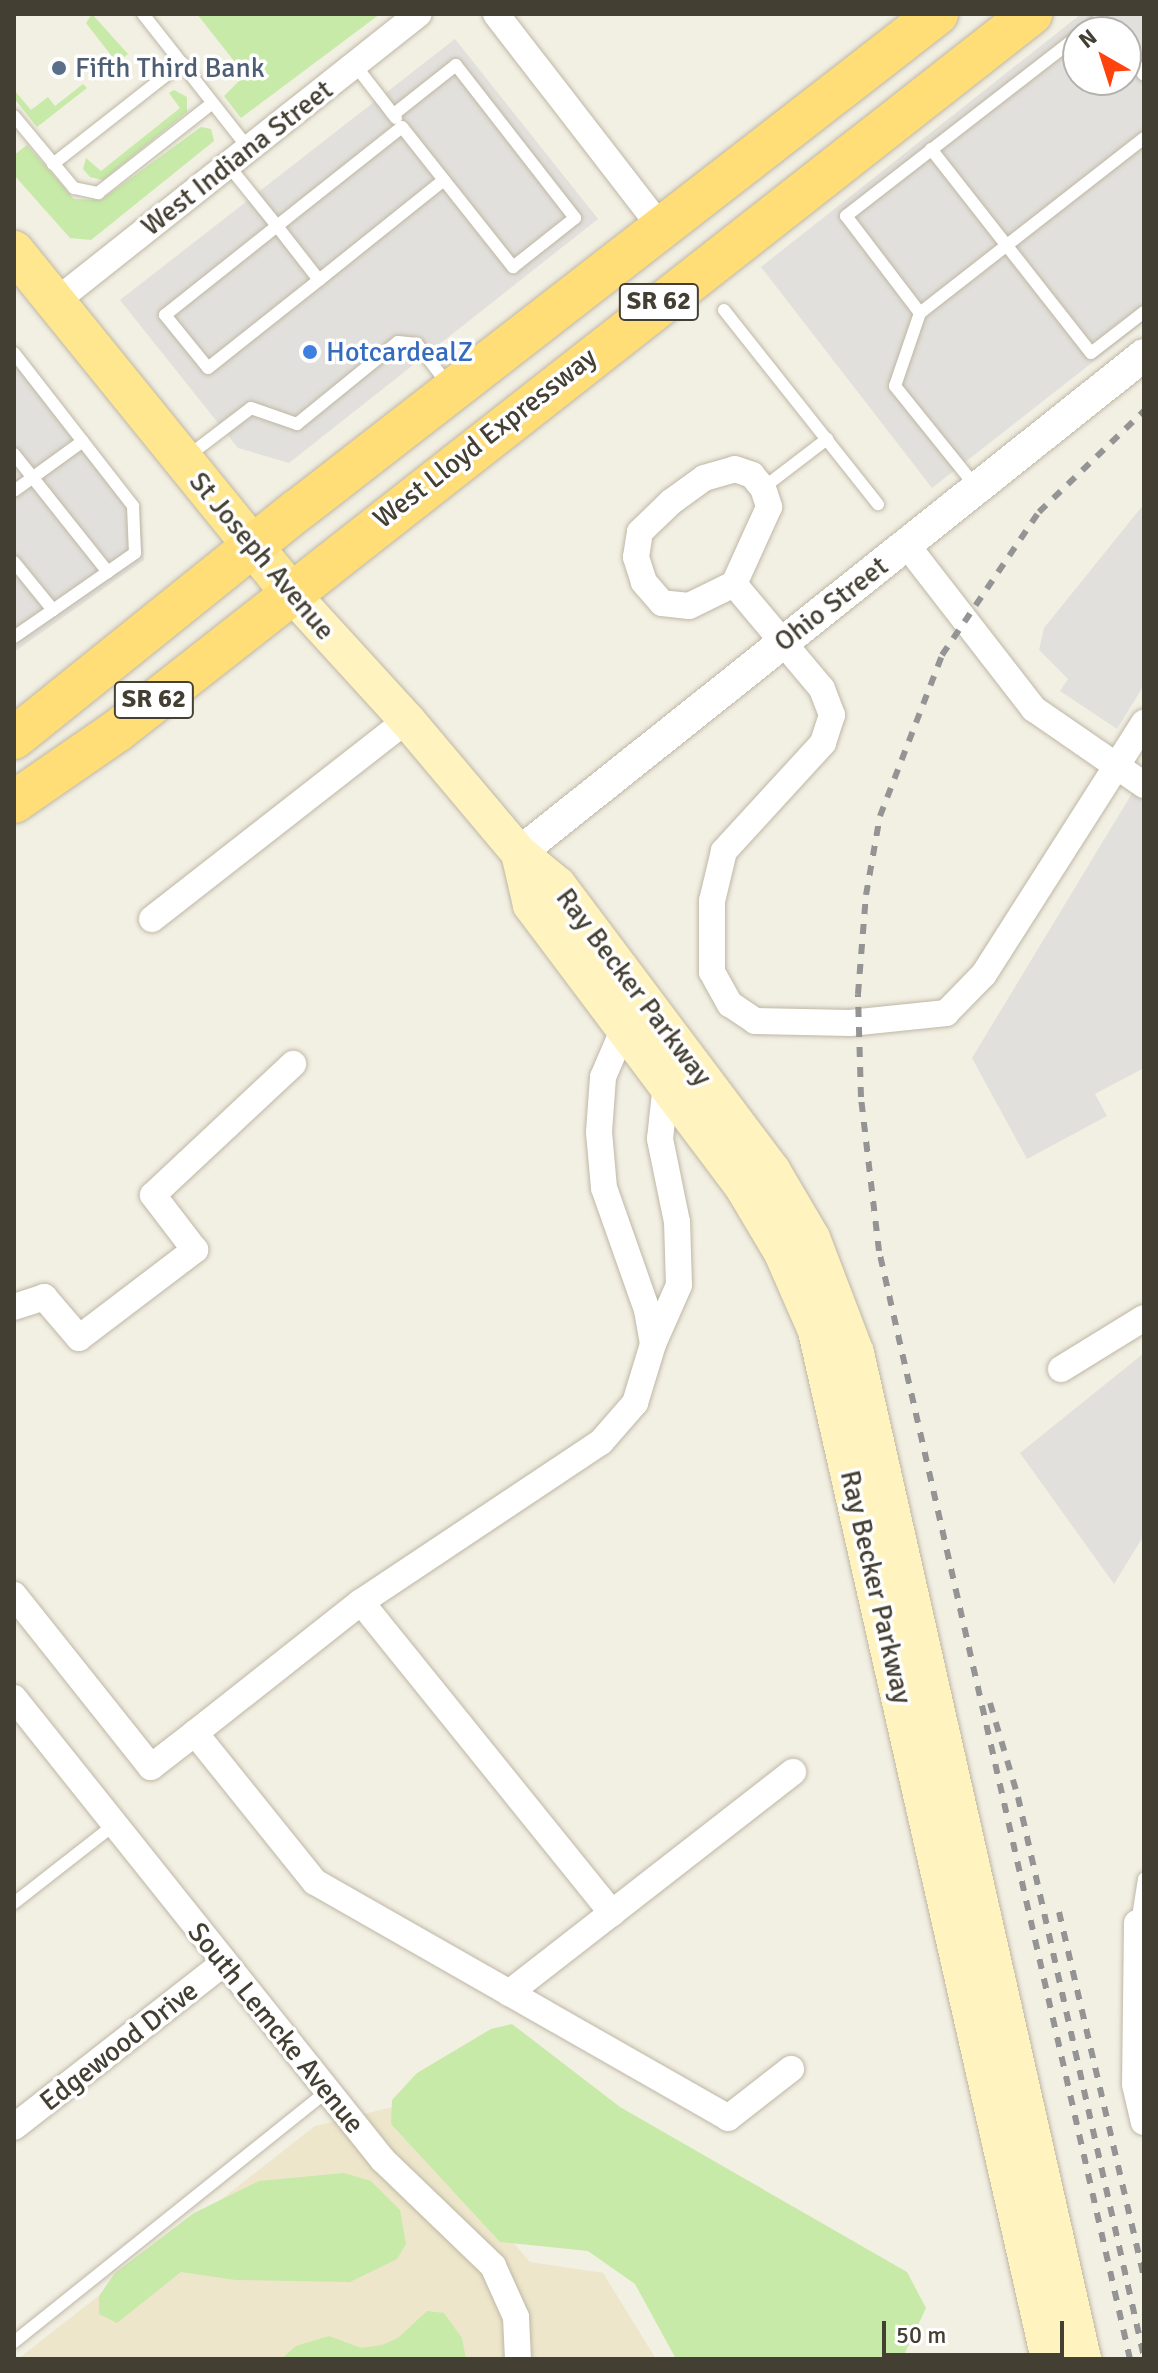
<!DOCTYPE html>
<html>
<head>
<meta charset="utf-8">
<style>
  body { margin:0 }
  #map { position:relative; width:1158px; height:2373px; overflow:hidden; background:#f2efe3; font-family:Signika,sans-serif }
  div>[style] { position:absolute }
  .education>* { inset:0; background:#ede6cb }
  .green>* { inset:0; background:#c7eaa8 }
  .parking>* { inset:0; background:#e2e0dc }
  .roads { filter:drop-shadow(0 0 2px #beb7a5) drop-shadow(0 0 2px #beb7a5) }
  .service>* { height:12px; margin:-6px; padding:0 6px; transform-origin:6px; border-radius:6px; background:#fff }
  .minor>* { height:26px; margin:-13px; padding:0 13px; transform-origin:13px; border-radius:13px; background:#fff }
  .tertiary>* { height:32px; margin:-16px; padding:0 16px; transform-origin:16px; border-radius:16px; background:#fff }
  .secondary>* { height:36px; margin:-18px; padding:0 18px; transform-origin:18px; border-radius:18px; background:#fff4c0 }
  .primary>* { height:40px; margin:-20px; padding:0 20px; transform-origin:20px; border-radius:20px; background:#ffe78f }
  .trunk>* { height:42px; margin:-21px; padding:0 21px; transform-origin:21px; border-radius:21px; background:#ffde78 }
  .rail>* { height:6px; margin-top:-3px; transform-origin:0; background:repeating-linear-gradient(90deg,#949494 0 10px,transparent 0 20px) }
  .dots>* { width:22px; height:22px; translate:-50% -50%; box-sizing:border-box; border:4px solid #fff; border-radius:50% }
  span { translate:-50% -50%; white-space:nowrap; text-align:center; line-height:1.15; -webkit-text-stroke:7px #fff; paint-order:stroke }
  .shield-label span { padding:2px 6px; background:#fff; border:2px solid; border-radius:6px; -webkit-text-stroke-width:0 }
  .shield-label { font-size:26px; color:#443f33; font-weight:700 }
  .service-label { font-size:28px; color:#4e5e75 }
  .left { translate:0 -50%; text-align:left }
  .street-label { font-size:28px; color:#443f33 }
  .shop-label { font-size:28px; color:#366cbe }
  .frame { position:absolute; inset:0; border:16px solid #443f33; pointer-events:none }
  .north { position:absolute; left:1062px; top:16px; width:80px; height:80px; box-sizing:border-box; background:#fff; border:2px solid #b4b2ad; border-radius:50%; rotate:321deg; font-size:22px; font-weight:700; line-height:32px; text-align:center; color:#443f33 }
  .north::after { content:''; display:block; margin:auto; width:28px; height:36px; background:#ff430d; clip-path:polygon(50% 0,100% 100%,50% 72%,0 100%) }
  .scale { position:absolute; left:882px; top:2321px; width:182px; height:36px; box-sizing:border-box; border:4px solid #443f33; border-top:0; padding-left:10px; font-size:24px; line-height:28px; white-space:nowrap; color:#443f33; -webkit-text-stroke:6px #fff; paint-order:stroke }
</style>
</head>
<body>
<div id="map">
  <div class="education">
    <i style="clip-path:polygon(393px 2107px,530px 2262px,603px 2273px,656px 2359px,18px 2359px,315px 2126px)"></i>
  </div>
  <div class="green">
    <i style="clip-path:polygon(92px 14px,128px 54px,95px 81px,92px 76px,114px 59px,86px 23px)"></i>
    <i style="clip-path:polygon(197px 14px,380px 14px,241px 118px,224px 96px,245px 75px)"></i>
    <i style="clip-path:polygon(83px 84px,87px 88px,37px 127px,14px 98px,14px 90px,31px 110px,48px 97px,55px 106px)"></i>
    <i style="clip-path:polygon(174px 90px,187px 97px,187px 112px,103px 180px,90px 177px,83px 169px,86px 158px,101px 171px,180px 108px,169px 93px)"></i>
    <i style="clip-path:polygon(201px 127px,211px 129px,214px 141px,91px 240px,70px 238px,14px 175px,14px 155px,27px 145px,74px 199px,101px 200px)"></i>
    <i style="clip-path:polygon(512px 2024px,620px 2107px,907px 2272px,926px 2308px,902px 2359px,676px 2359px,635px 2284px,588px 2251px,500px 2242px,391px 2124px,392px 2100px,417px 2073px,491px 2029px)"></i>
    <i style="clip-path:polygon(344px 2173px,371px 2181px,400px 2210px,406px 2244px,397px 2259px,350px 2282px,236px 2280px,181px 2272px,117px 2323px,99px 2314px,99px 2296px,115px 2273px,194px 2213px,259px 2181px)"></i>
    <i style="clip-path:polygon(427px 2311px,444px 2313px,462px 2338px,466px 2359px,281px 2359px,296px 2346px,329px 2336px,361px 2348px,382px 2345px,398px 2338px)"></i>
  </div>
  <div class="parking">
    <i style="clip-path:polygon(evenodd,1081px 14px,1144px 16px,1144px 322px,932px 488px,761px 267px,1081px 14px,1078px 32px,1126px 32px,1126px 80px,1078px 80px,1078px 32px)"></i>
    <i style="clip-path:polygon(455px 39px,598px 219px,289px 463px,238px 448px,120px 300px)"></i>
    <i style="clip-path:polygon(14px 346px,140px 506px,144px 560px,14px 652px)"></i>
    <i style="clip-path:polygon(1144px 504px,1144px 685px,1117px 729px,1060px 691px,1068px 679px,1039px 650px,1044px 628px)"></i>
    <i style="clip-path:polygon(1134px 790px,1144px 796px,1144px 1068px,1095px 1094px,1107px 1116px,1027px 1159px,972px 1058px)"></i>
    <i style="clip-path:polygon(1144px 1353px,1144px 1535px,1114px 1584px,1020px 1453px)"></i>
  </div>
  <div class="roads">
    <div class="service">
      <i style="left:143px;top:14px;width:172px;rotate:51.9deg"></i>
      <i style="left:1083px;top:32px;width:21px;rotate:-37deg"></i>
      <i style="left:1100px;top:19px;width:16px;rotate:52deg"></i>
      <i style="left:1126px;top:52px;width:29px;rotate:52deg"></i>
      <i style="left:355px;top:65px;width:67px;rotate:52.3deg"></i>
      <i style="left:14px;top:116px;width:94px;rotate:50.2deg"></i>
      <i style="left:74px;top:188px;width:25px;rotate:12deg"></i>
      <i style="left:98px;top:193px;width:142px;rotate:-38.2deg"></i>
      <i style="left:931px;top:149px;width:259px;rotate:51.9deg"></i>
      <i style="left:1091px;top:353px;width:67px;rotate:-37.7deg"></i>
      <i style="left:53px;top:164px;width:164px;rotate:-38.1deg"></i>
      <i style="left:228px;top:165px;width:78px;rotate:51.2deg"></i>
      <i style="left:277px;top:226px;width:143px;rotate:141.5deg"></i>
      <i style="left:165px;top:315px;width:68px;rotate:50.9deg"></i>
      <i style="left:208px;top:368px;width:142px;rotate:-38.4deg"></i>
      <i style="left:319px;top:280px;width:68px;rotate:-127.9deg"></i>
      <i style="left:277px;top:226px;width:159px;rotate:-38.4deg"></i>
      <i style="left:402px;top:127px;width:179px;rotate:51.6deg"></i>
      <i style="left:513px;top:267px;width:79px;rotate:-38.3deg"></i>
      <i style="left:575px;top:218px;width:194px;rotate:-127.9deg"></i>
      <i style="left:456px;top:65px;width:79px;rotate:141.7deg"></i>
      <i style="left:319px;top:280px;width:160px;rotate:-38.7deg"></i>
      <i style="left:724px;top:310px;width:248px;rotate:51.6deg"></i>
      <i style="left:920px;top:313px;width:122px;rotate:-127.3deg"></i>
      <i style="left:846px;top:216px;width:294px;rotate:-37.8deg"></i>
      <i style="left:14px;top:353px;width:194px;rotate:52.1deg"></i>
      <i style="left:133px;top:506px;width:47px;rotate:87.6deg"></i>
      <i style="left:135px;top:553px;width:100px;rotate:145.2deg"></i>
      <i style="left:14px;top:454px;width:151px;rotate:51.5deg"></i>
      <i style="left:188px;top:456px;width:79px;rotate:-37.3deg"></i>
      <i style="left:251px;top:408px;width:49px;rotate:19.2deg"></i>
      <i style="left:297px;top:424px;width:130px;rotate:-39.1deg"></i>
      <i style="left:398px;top:342px;width:19px;rotate:6deg"></i>
      <i style="left:417px;top:344px;width:54px;rotate:52.5deg"></i>
      <i style="left:763px;top:488px;width:81px;rotate:-37.4deg"></i>
      <i style="left:977px;top:488px;width:131px;rotate:-128.8deg"></i>
      <i style="left:895px;top:386px;width:77px;rotate:-71.1deg"></i>
      <i style="left:920px;top:313px;width:284px;rotate:-38deg"></i>
      <i style="left:14px;top:491px;width:85px;rotate:-35.9deg"></i>
      <i style="left:14px;top:562px;width:62px;rotate:50.9deg"></i>
      <i style="left:53px;top:610px;width:47px;rotate:145.3deg"></i>
      <i style="left:14px;top:1903px;width:128px;rotate:-38deg"></i>
      <i style="left:1137px;top:1923px;width:45px;rotate:-81deg"></i>
      <i style="left:14px;top:2342px;width:401px;rotate:-38.7deg"></i>
    </div>
    <div class="minor">
      <i style="left:496px;top:14px;width:272px;rotate:52.3deg"></i>
      <i style="left:55px;top:302px;width:464px;rotate:-38.4deg"></i>
      <i style="left:906px;top:544px;width:209px;rotate:52.2deg"></i>
      <i style="left:1034px;top:709px;width:134px;rotate:34.6deg"></i>
      <i style="left:734px;top:584px;width:50px;rotate:153.9deg"></i>
      <i style="left:689px;top:606px;width:27px;rotate:-174deg"></i>
      <i style="left:662px;top:603px;width:28px;rotate:-131deg"></i>
      <i style="left:644px;top:582px;width:26px;rotate:-108deg"></i>
      <i style="left:636px;top:557px;width:25px;rotate:-81deg"></i>
      <i style="left:640px;top:532px;width:43px;rotate:-44.1deg"></i>
      <i style="left:671px;top:502px;width:41px;rotate:-36deg"></i>
      <i style="left:704px;top:478px;width:32px;rotate:-16deg"></i>
      <i style="left:735px;top:469px;width:18px;rotate:19deg"></i>
      <i style="left:752px;top:475px;width:17px;rotate:50deg"></i>
      <i style="left:763px;top:488px;width:20px;rotate:72deg"></i>
      <i style="left:769px;top:507px;width:85px;rotate:114.4deg"></i>
      <i style="left:734px;top:584px;width:137px;rotate:50deg"></i>
      <i style="left:822px;top:689px;width:28px;rotate:69deg"></i>
      <i style="left:832px;top:715px;width:29px;rotate:108deg"></i>
      <i style="left:823px;top:743px;width:147px;rotate:132.5deg"></i>
      <i style="left:724px;top:851px;width:51px;rotate:103.5deg"></i>
      <i style="left:712px;top:901px;width:71px;rotate:90deg"></i>
      <i style="left:712px;top:972px;width:37px;rotate:61deg"></i>
      <i style="left:730px;top:1004px;width:30px;rotate:34deg"></i>
      <i style="left:755px;top:1021px;width:95px;rotate:1.2deg"></i>
      <i style="left:850px;top:1023px;width:97px;rotate:-5.9deg"></i>
      <i style="left:946px;top:1013px;width:54px;rotate:-45.7deg"></i>
      <i style="left:984px;top:974px;width:298px;rotate:-57.5deg"></i>
      <i style="left:152px;top:919px;width:323px;rotate:-38deg"></i>
      <i style="left:14px;top:1307px;width:32px;rotate:-18deg"></i>
      <i style="left:44px;top:1297px;width:54px;rotate:49.5deg"></i>
      <i style="left:79px;top:1338px;width:146px;rotate:-37.2deg"></i>
      <i style="left:195px;top:1250px;width:69px;rotate:-127.4deg"></i>
      <i style="left:153px;top:1195px;width:192px;rotate:-43.1deg"></i>
      <i style="left:653px;top:1344px;width:64px;rotate:-66.2deg"></i>
      <i style="left:679px;top:1285px;width:63px;rotate:-91.8deg"></i>
      <i style="left:677px;top:1222px;width:85px;rotate:-101.6deg"></i>
      <i style="left:660px;top:1139px;width:55px;rotate:-83.8deg"></i>
      <i style="left:1061px;top:1369px;width:97px;rotate:-31.6deg"></i>
      <i style="left:14px;top:1595px;width:220px;rotate:51.5deg"></i>
      <i style="left:151px;top:1767px;width:56px;rotate:-37.7deg"></i>
      <i style="left:195px;top:1733px;width:191px;rotate:51.2deg"></i>
      <i style="left:315px;top:1882px;width:476px;rotate:29.7deg"></i>
      <i style="left:728px;top:2118px;width:80px;rotate:-37.9deg"></i>
      <i style="left:361px;top:1602px;width:400px;rotate:51.1deg"></i>
      <i style="left:14px;top:1698px;width:591px;rotate:51.39deg"></i>
      <i style="left:383px;top:2160px;width:153px;rotate:43.9deg"></i>
      <i style="left:493px;top:2266px;width:56px;rotate:65.7deg"></i>
      <i style="left:516px;top:2317px;width:42px;rotate:87.3deg"></i>
      <i style="left:195px;top:1733px;width:211px;rotate:-38.3deg"></i>
      <i style="left:361px;top:1602px;width:288px;rotate:-33.7deg"></i>
      <i style="left:601px;top:1442px;width:52px;rotate:-48.9deg"></i>
      <i style="left:635px;top:1403px;width:62px;rotate:-73deg"></i>
      <i style="left:653px;top:1344px;width:35px;rotate:-100deg"></i>
      <i style="left:647px;top:1310px;width:129px;rotate:-109.4deg"></i>
      <i style="left:604px;top:1188px;width:56px;rotate:-95.1deg"></i>
      <i style="left:599px;top:1132px;width:55px;rotate:-85.8deg"></i>
      <i style="left:603px;top:1077px;width:53px;rotate:-66.8deg"></i>
      <i style="left:1137px;top:1923px;width:161px;rotate:90.7deg"></i>
      <i style="left:1135px;top:2084px;width:39px;rotate:77deg"></i>
      <i style="left:509px;top:1993px;width:360px;rotate:-37.9deg"></i>
      <i style="left:14px;top:2127px;width:265px;rotate:-38deg"></i>
    </div>
    <div class="tertiary">
      <i style="left:519px;top:853px;width:799px;rotate:-38.55deg"></i>
    </div>
    <div class="secondary">
      <i style="left:290px;top:592px;width:173px;rotate:47.6deg"></i>
      <i style="left:407px;top:720px;width:174px;rotate:49.9deg"></i>
      <i style="left:519px;top:853px;width:50px;rotate:39.4deg"></i>
      <i style="left:558px;top:885px;width:356px;rotate:53.1deg"></i>
      <i style="left:772px;top:1170px;width:79px;rotate:59.5deg"></i>
      <i style="left:812px;top:1238px;width:123px;rotate:69.1deg"></i>
      <i style="left:856px;top:1353px;width:1031px;rotate:77.28deg"></i>
      <i style="left:519px;top:853px;width:53px;rotate:77deg"></i>
      <i style="left:531px;top:905px;width:355px;rotate:53.1deg"></i>
      <i style="left:744px;top:1189px;width:74px;rotate:59.3deg"></i>
      <i style="left:782px;top:1253px;width:85px;rotate:66.4deg"></i>
      <i style="left:816px;top:1331px;width:1054px;rotate:77.23deg"></i>
    </div>
    <div class="primary">
      <i style="left:14px;top:251px;width:439px;rotate:51deg"></i>
    </div>
    <div class="trunk">
      <i style="left:14px;top:738px;width:364px;rotate:-38.8deg"></i>
      <i style="left:298px;top:510px;width:809px;rotate:-37.82deg"></i>
      <i style="left:14px;top:802px;width:125px;rotate:-34.6deg"></i>
      <i style="left:117px;top:731px;width:1162px;rotate:-38.11deg"></i>
    </div>
  </div>
  <div class="rail">
    <i style="left:990px;top:1703px;width:98px;rotate:73.4deg"></i>
    <i style="left:1018px;top:1797px;width:574px;rotate:77.32deg"></i>
    <i style="left:1059px;top:1912px;width:375px;rotate:76.9deg"></i>
    <i style="left:1130px;top:2359px;width:1136px;rotate:-102.76deg"></i>
    <i style="left:879px;top:1251px;width:155px;rotate:-96.7deg"></i>
    <i style="left:861px;top:1097px;width:103px;rotate:-91.7deg"></i>
    <i style="left:858px;top:994px;width:99px;rotate:-85.4deg"></i>
    <i style="left:866px;top:895px;width:80px;rotate:-80deg"></i>
    <i style="left:880px;top:816px;width:173px;rotate:-68.9deg"></i>
    <i style="left:942px;top:655px;width:173px;rotate:-55.9deg"></i>
    <i style="left:1039px;top:512px;width:146px;rotate:-43.9deg"></i>
  </div>
  <div class="dots">
    <i style="left:59px;top:68px;background:#5c6f8a"></i>
    <i style="left:310px;top:352px;background:#3f7fe0"></i>
  </div>
  <div class="shield-label">
    <span style="left:659px;top:302px">SR 62</span>
    <span style="left:154px;top:700px">SR 62</span>
  </div>
  <div class="service-label">
    <span class="left" style="left:75px;top:68px">Fifth Third Bank</span>
  </div>
  <div class="street-label">
    <span style="left:237px;top:158px;rotate:-38deg">West Indiana Street</span>
    <span style="left:485px;top:438px;rotate:-38deg">West Lloyd Expressway</span>
    <span style="left:262px;top:556px;rotate:50deg">St Joseph Avenue</span>
    <span style="left:831px;top:604px;rotate:-38deg">Ohio Street</span>
    <span style="left:634px;top:987px;rotate:53deg">Ray Becker Parkway</span>
    <span style="left:876px;top:1587px;rotate:77deg">Ray Becker Parkway</span>
    <span style="left:276px;top:2028px;rotate:51deg">South Lemcke Avenue</span>
    <span style="left:119px;top:2046px;rotate:-38deg">Edgewood Drive</span>
  </div>
  <div class="shop-label">
    <span class="left" style="left:326px;top:352px">HotcardealZ</span>
  </div>
  <div class="frame"></div>
  <div class="north">N</div>
  <div class="scale">50 m</div>
</div>
</body>
</html>
